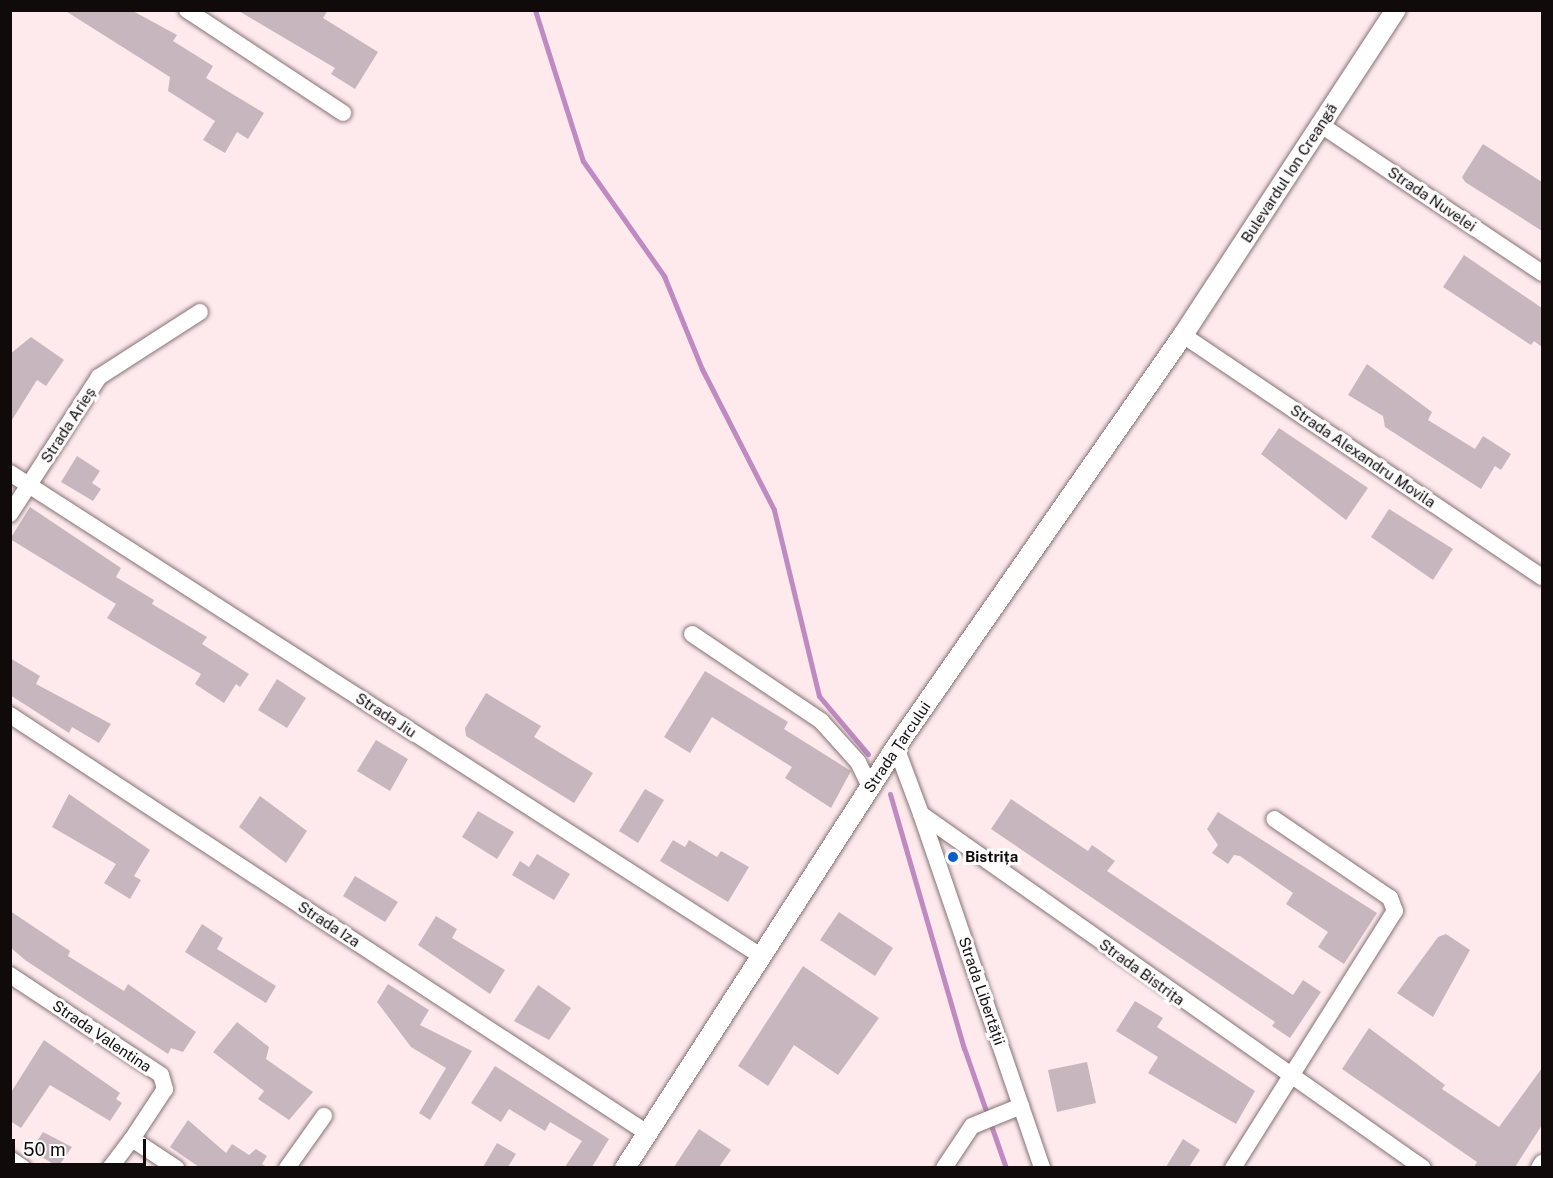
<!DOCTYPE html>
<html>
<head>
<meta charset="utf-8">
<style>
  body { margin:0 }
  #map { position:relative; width:1553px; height:1178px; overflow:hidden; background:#feeaed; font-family:"Public Sans",sans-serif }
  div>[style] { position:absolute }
  .stream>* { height:5px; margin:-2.5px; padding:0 2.5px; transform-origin:2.5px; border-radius:2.5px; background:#be8ac1 }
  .building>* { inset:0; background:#c7b6be }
  .roads { filter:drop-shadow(0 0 2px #847275) drop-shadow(0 0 2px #847275) }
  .minor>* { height:16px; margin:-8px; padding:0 8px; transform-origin:8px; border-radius:8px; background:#fff }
  .tertiary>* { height:20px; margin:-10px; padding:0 10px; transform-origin:10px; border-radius:10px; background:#fff }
  .dots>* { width:16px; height:16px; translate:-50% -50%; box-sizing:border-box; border:3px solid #fdfdfd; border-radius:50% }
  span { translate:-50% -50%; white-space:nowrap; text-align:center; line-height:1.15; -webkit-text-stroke:6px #fdfdfd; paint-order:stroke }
  .street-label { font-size:15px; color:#100a0b }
  .poi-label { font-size:15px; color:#100a0b; font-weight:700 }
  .left { translate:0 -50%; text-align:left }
  .frame { position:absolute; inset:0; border:12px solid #100a0b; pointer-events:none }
  .scale { position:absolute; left:12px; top:1139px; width:134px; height:27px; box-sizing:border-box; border:3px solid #100a0b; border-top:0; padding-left:8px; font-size:18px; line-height:21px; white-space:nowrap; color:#100a0b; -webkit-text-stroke:4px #fdfdfd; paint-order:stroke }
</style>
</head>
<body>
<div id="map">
  <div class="stream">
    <i style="left:535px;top:10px;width:158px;rotate:72.4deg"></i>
    <i style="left:583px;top:161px;width:141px;rotate:54.8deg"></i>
    <i style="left:664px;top:276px;width:100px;rotate:67.8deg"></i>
    <i style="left:702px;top:369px;width:158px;rotate:62.9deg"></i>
    <i style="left:774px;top:510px;width:191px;rotate:76.4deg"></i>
    <i style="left:819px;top:696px;width:76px;rotate:49.8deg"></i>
    <i style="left:890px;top:794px;width:265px;rotate:73.8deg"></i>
    <i style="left:964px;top:1048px;width:127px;rotate:70.7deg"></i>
  </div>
  <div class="building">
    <i style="clip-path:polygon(64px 10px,131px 10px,177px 35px,173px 41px,213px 66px,206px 78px,264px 113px,248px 139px,237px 132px,225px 153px,203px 140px,215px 121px,168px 91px,170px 77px)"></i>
    <i style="clip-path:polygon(237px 10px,328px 10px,323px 18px,378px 52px,355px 89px,331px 74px,335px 68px)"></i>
    <i style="clip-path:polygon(1483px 144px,1542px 182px,1542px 231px,1465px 182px,1462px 177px)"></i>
    <i style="clip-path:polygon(1464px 255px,1542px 308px,1542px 347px,1534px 341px,1531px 345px,1443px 287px)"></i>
    <i style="clip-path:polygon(31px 337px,64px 360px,46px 386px,37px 380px,10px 423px,10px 354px)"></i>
    <i style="clip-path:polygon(1367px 364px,1432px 412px,1428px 420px,1475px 449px,1483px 436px,1511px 454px,1501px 470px,1495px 466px,1481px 489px,1385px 427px,1383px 416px,1348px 395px)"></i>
    <i style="clip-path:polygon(1279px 428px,1368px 488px,1346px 520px,1261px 454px)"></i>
    <i style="clip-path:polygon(77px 456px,100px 471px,92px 483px,101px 489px,93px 501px,61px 482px)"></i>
    <i style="clip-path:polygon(30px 507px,121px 568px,116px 577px,154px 600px,152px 604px,207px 637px,202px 644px,249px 674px,240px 687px,236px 684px,224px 703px,195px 684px,201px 674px,107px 618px,116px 604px,10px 539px)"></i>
    <i style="clip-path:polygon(1389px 509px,1453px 549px,1433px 580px,1371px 537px)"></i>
    <i style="clip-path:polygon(10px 658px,40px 676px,36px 684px,111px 724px,99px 743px,72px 727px,69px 733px,10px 695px)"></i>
    <i style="clip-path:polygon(705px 671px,788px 722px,784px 729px,851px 771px,831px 808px,785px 778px,792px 767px,712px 717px,690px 753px,664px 737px)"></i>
    <i style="clip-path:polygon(277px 679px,306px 698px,287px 728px,258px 710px)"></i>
    <i style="clip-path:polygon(486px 693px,541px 726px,534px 737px,593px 773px,574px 803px,466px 736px,465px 728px)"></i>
    <i style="clip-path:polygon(376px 740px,408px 759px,390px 791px,357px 771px)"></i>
    <i style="clip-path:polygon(645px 789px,664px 800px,638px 843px,619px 831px)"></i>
    <i style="clip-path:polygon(69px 794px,150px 850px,134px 876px,141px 880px,130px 899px,104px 883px,116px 864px,52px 827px)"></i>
    <i style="clip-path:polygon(260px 796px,307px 831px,286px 863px,239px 827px)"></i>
    <i style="clip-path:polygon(1011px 799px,1088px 851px,1092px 845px,1115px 861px,1107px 871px,1293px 995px,1303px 980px,1321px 992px,1290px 1038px,1272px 1026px,1275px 1022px,991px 829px)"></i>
    <i style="clip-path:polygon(478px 811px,514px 832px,497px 859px,462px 837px)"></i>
    <i style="clip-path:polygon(1218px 812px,1377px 913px,1344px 964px,1318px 947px,1328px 932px,1286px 904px,1293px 893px,1240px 856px,1234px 855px,1228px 864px,1212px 853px,1218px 845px,1207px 829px)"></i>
    <i style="clip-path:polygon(673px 840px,685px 847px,689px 840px,717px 857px,721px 851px,749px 867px,728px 902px,660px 861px)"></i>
    <i style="clip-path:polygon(537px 854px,570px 874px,554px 900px,512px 875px,520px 861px,529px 867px)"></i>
    <i style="clip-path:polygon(355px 876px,398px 902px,385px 922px,343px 896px)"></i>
    <i style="clip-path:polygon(10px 911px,70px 951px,68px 956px,124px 991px,128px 984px,196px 1032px,183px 1052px,171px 1048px,168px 1054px,25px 960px,10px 947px)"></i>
    <i style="clip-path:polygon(839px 912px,893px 948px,875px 976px,820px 940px)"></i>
    <i style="clip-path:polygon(436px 916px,457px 929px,452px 938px,505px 970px,490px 994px,418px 945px)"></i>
    <i style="clip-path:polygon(202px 924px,223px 938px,217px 949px,276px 986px,266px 1003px,185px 952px)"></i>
    <i style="clip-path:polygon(1446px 934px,1470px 950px,1433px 1017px,1397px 993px,1438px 937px)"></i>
    <i style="clip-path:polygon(803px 966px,879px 1018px,838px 1075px,794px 1045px,768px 1086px,738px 1066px)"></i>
    <i style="clip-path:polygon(388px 984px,429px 1010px,420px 1025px,472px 1051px,430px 1120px,419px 1113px,446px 1068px,411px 1047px,377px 1002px)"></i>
    <i style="clip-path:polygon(538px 985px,571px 1008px,549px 1040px,514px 1021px)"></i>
    <i style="clip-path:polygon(1135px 1001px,1163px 1018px,1157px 1027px,1255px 1091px,1236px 1124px,1148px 1073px,1158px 1057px,1116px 1031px)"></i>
    <i style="clip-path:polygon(237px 1022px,269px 1047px,266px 1059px,313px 1092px,289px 1120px,258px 1099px,264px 1091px,213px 1052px)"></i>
    <i style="clip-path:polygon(1369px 1028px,1445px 1085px,1442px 1089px,1499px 1127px,1542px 1068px,1542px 1125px,1515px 1167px,1474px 1167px,1477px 1162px,1342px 1069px)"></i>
    <i style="clip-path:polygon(44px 1040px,120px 1093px,116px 1099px,122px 1103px,110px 1121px,50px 1085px,21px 1128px,10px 1121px,10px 1094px)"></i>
    <i style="clip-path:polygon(1087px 1062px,1096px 1103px,1057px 1112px,1048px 1070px)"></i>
    <i style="clip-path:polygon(495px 1066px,609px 1139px,592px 1167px,565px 1167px,582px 1141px,550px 1122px,545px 1131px,509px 1109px,501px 1122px,471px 1103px)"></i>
    <i style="clip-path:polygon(188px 1120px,226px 1153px,232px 1144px,249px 1155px,256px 1149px,267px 1156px,262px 1164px,267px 1167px,199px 1167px,170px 1147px)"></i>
    <i style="clip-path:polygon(699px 1129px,731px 1150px,719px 1167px,674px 1167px)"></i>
    <i style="clip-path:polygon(43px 1132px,72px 1147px,58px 1167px,31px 1150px)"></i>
    <i style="clip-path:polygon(1183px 1139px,1200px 1150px,1189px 1167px,1166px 1167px)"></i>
    <i style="clip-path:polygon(497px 1143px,516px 1154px,508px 1167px,483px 1167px)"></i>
  </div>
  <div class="roads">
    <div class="minor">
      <i style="left:187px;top:10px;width:187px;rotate:33.4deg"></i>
      <i style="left:1321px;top:125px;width:266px;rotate:33.8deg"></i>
      <i style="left:1183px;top:335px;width:433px;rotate:34deg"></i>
      <i style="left:10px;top:473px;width:893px;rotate:32.75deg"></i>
      <i style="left:10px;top:514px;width:163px;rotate:-57deg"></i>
      <i style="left:99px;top:377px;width:120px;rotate:-32.8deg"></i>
      <i style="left:692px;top:634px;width:156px;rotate:34deg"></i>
      <i style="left:821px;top:721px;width:55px;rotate:47.9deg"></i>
      <i style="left:858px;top:762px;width:28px;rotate:64deg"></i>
      <i style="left:10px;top:715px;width:762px;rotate:33.27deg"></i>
      <i style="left:896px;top:747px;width:72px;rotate:69.5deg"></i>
      <i style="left:921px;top:814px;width:614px;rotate:35.19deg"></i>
      <i style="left:921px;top:814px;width:374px;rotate:71.1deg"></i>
      <i style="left:10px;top:975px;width:181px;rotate:33.5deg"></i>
      <i style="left:161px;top:1075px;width:15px;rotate:74deg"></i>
      <i style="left:165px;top:1089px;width:60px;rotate:123.4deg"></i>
      <i style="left:10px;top:1159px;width:16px;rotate:35deg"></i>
      <i style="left:110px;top:1168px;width:36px;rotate:-53deg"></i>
      <i style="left:132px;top:1139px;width:53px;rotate:33.4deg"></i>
      <i style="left:287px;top:1168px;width:64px;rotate:-54.6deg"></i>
      <i style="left:944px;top:1168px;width:50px;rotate:-56.3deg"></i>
      <i style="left:972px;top:1126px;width:53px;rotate:-22.2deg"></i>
      <i style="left:1233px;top:1168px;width:304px;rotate:-57.8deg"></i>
      <i style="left:1395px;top:911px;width:14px;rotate:-111deg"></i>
      <i style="left:1390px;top:898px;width:140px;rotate:-145.7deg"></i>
      <i style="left:1539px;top:1168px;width:6px;rotate:-59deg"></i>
    </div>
    <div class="tertiary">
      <i style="left:625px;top:1168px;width:501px;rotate:-57.23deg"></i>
      <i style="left:896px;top:747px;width:502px;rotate:-55.14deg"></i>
      <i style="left:1183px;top:335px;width:389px;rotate:-56.8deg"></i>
    </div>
  </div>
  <div class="dots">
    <i style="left:953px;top:857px;background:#0b5dc7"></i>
  </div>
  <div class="street-label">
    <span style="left:1289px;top:173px;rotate:-57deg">Bulevardul Ion Creangă</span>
    <span style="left:1432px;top:199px;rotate:34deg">Strada Nuvelei</span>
    <span style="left:68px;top:425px;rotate:-57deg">Strada Arieș</span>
    <span style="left:1363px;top:456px;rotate:34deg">Strada Alexandru Movila</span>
    <span style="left:386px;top:715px;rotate:33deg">Strada Jiu</span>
    <span style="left:897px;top:747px;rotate:-56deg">Strada Țarcului</span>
    <span style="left:329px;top:924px;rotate:33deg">Strada Iza</span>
    <span style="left:1142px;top:972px;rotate:36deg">Strada Bistrița</span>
    <span style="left:982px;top:991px;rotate:71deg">Strada Libertății</span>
    <span style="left:102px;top:1036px;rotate:34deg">Strada Valentina</span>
  </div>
  <div class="poi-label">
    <span class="left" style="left:965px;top:857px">Bistrița</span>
  </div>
  <div class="frame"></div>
  <div class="scale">50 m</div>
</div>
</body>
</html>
